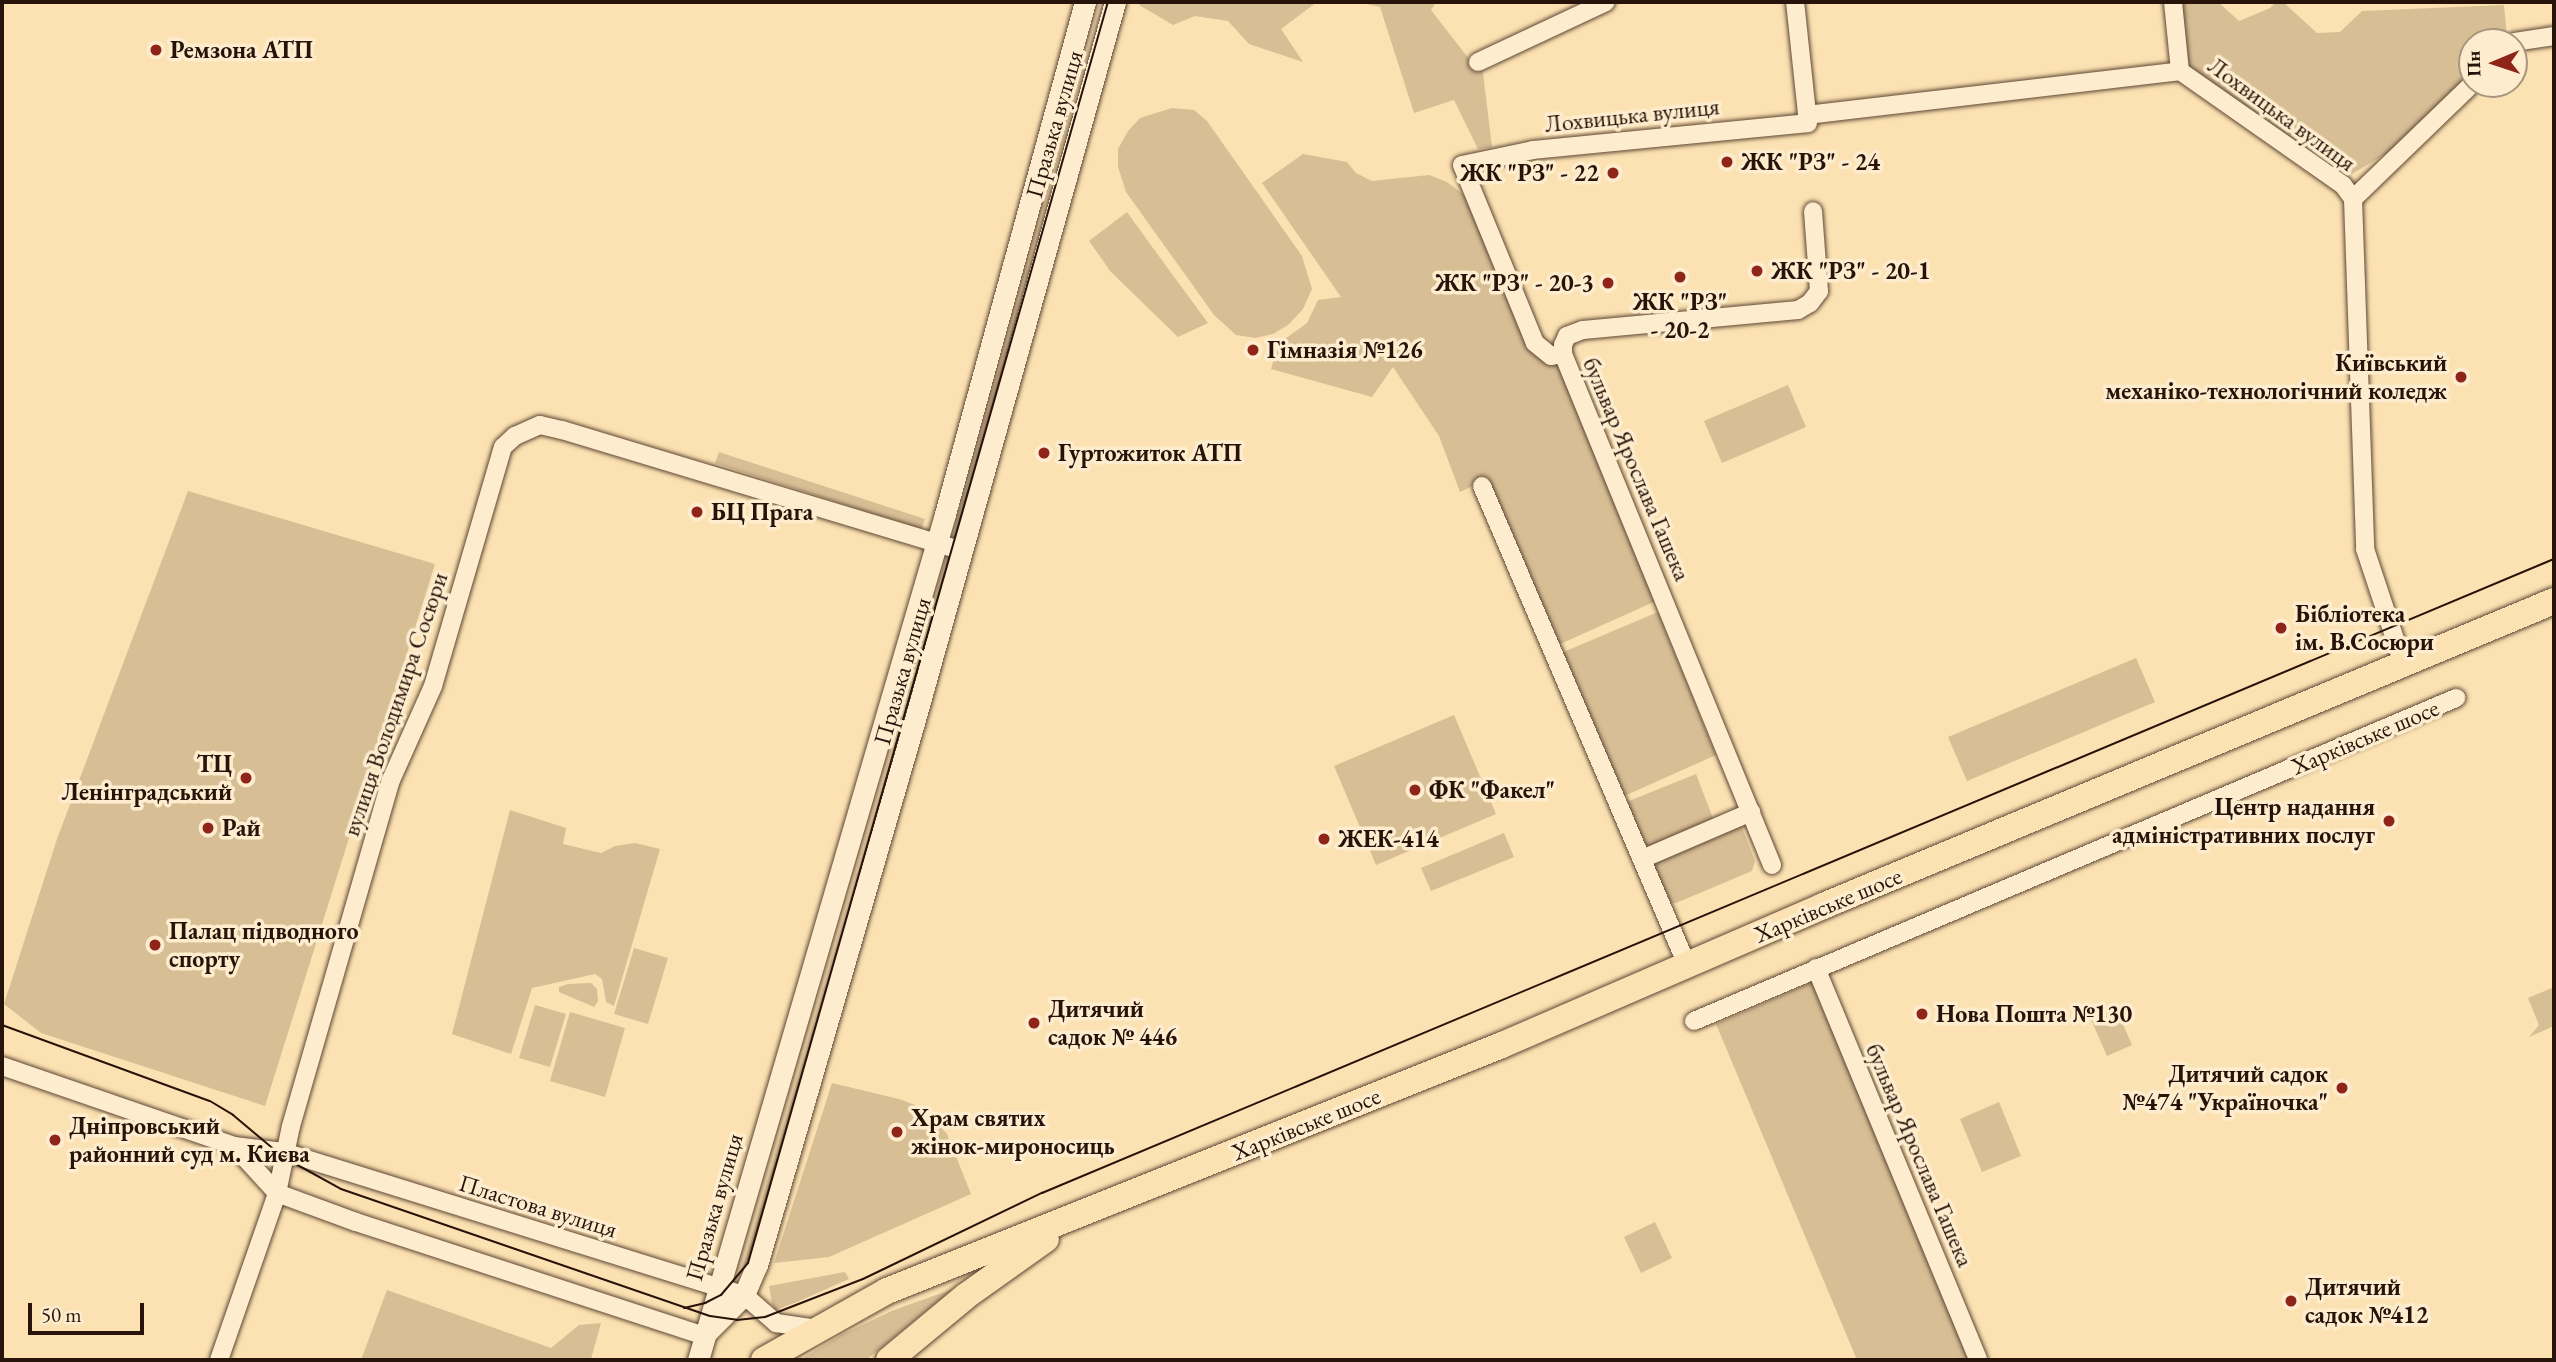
<!DOCTYPE html>
<html>
<head>
<meta charset="utf-8">
<style>
  body { margin:0 }
  #map { position:relative; width:2556px; height:1362px; overflow:hidden; background:#fce1b2; font-family:"EB Garamond",serif }
  div>[style] { position:absolute }
  .green>* { inset:0; background:#d8be95 }
  .roads { filter:drop-shadow(0 0 2px #5d4634) drop-shadow(0 0 2px #5d4634) }
  .minor>* { height:18px; margin:-9px; padding:0 9px; transform-origin:9px; border-radius:9px; background:#fdeccd }
  .tertiary>* { height:21px; margin:-10.5px; padding:0 10.5px; transform-origin:10.5px; border-radius:10.5px; background:#fdeccd }
  .primary>* { height:26px; margin:-13px; padding:0 13px; transform-origin:13px; border-radius:13px; background:#fce1b2 }
  .tram>* { height:2px; margin:-1px; padding:0 1px; transform-origin:1px; border-radius:1px; background:#28130a }
  .dots>* { width:19px; height:19px; translate:-50% -50%; box-sizing:border-box; border:4px solid #fdeccd; border-radius:50% }
  span { translate:-50% -50%; white-space:nowrap; text-align:center; line-height:1.15; -webkit-text-stroke:7px #fdeccd; paint-order:stroke }
  .poi-label { font-size:24px; color:#28130a; font-weight:700 }
  .left { translate:0 -50%; text-align:left }
  .right { translate:-100% -50%; text-align:right }
  .street-label { font-size:24px; color:#28130a }
  .frame { position:absolute; inset:0; border:4px solid #28130a; pointer-events:none }
  .north { position:absolute; left:2458px; top:28px; width:70px; height:70px; box-sizing:border-box; background:#fdeccd; border:2px solid #a8957f; border-radius:50%; rotate:268deg; font-size:19px; font-weight:700; line-height:28px; text-align:center; color:#28130a }
  .north::after { content:''; display:block; margin:auto; width:24px; height:32px; background:#8f2418; clip-path:polygon(50% 0,100% 100%,50% 72%,0 100%) }
  .scale { position:absolute; left:28px; top:1303px; width:116px; height:32px; box-sizing:border-box; border:4px solid #28130a; border-top:0; padding-left:9px; font-size:21px; line-height:24px; white-space:nowrap; color:#28130a; -webkit-text-stroke:5px #fdeccd; paint-order:stroke }
</style>
</head>
<body>
<div id="map">
  <div class="green">
    <i style="clip-path:polygon(1140px 2px,1317px 2px,1281px 29px,1303px 62px,1249px 44px,1228px 21px,1195px 16px,1173px 25px,1139px 5px)"></i>
    <i style="clip-path:polygon(1358px 2px,1436px 2px,1431px 10px,1473px 64px,1482px 65px,1492px 147px,1478px 149px,1454px 100px,1414px 113px,1380px 7px)"></i>
    <i style="clip-path:polygon(2184px 2px,2218px 2px,2239px 21px,2270px 8px,2276px 2px,2283px 2px,2317px 33px,2340px 32px,2362px 11px,2504px 5px,2507px 36px,2501px 42px,2472px 42px,2472px 78px,2404px 143px,2352px 174px,2315px 150px,2309px 150px,2186px 65px,2180px 17px)"></i>
    <i style="clip-path:polygon(1172px 108px,1194px 110px,1207px 121px,1302px 256px,1312px 289px,1303px 309px,1288px 325px,1273px 334px,1255px 338px,1236px 335px,1214px 315px,1126px 192px,1118px 167px,1118px 149px,1128px 131px,1140px 118px)"></i>
    <i style="clip-path:polygon(1303px 154px,1347px 162px,1356px 173px,1372px 181px,1429px 175px,1447px 182px,1468px 198px,1533px 348px,1542px 360px,1563px 366px,1656px 601px,1558px 645px,1477px 484px,1460px 492px,1439px 436px,1393px 367px,1372px 397px,1271px 369px,1278px 344px,1307px 323px,1318px 300px,1341px 297px,1262px 183px)"></i>
    <i style="clip-path:polygon(1127px 212px,1150px 244px,1208px 323px,1178px 337px,1111px 272px,1089px 241px)"></i>
    <i style="clip-path:polygon(1788px 385px,1806px 427px,1722px 463px,1704px 421px)"></i>
    <i style="clip-path:polygon(719px 452px,925px 519px,921px 529px,715px 463px)"></i>
    <i style="clip-path:polygon(188px 491px,435px 564px,265px 1106px,41px 1033px,4px 1004px,57px 839px)"></i>
    <i style="clip-path:polygon(1658px 612px,1716px 755px,1622px 797px,1561px 653px)"></i>
    <i style="clip-path:polygon(2136px 658px,2155px 702px,1967px 781px,1948px 737px)"></i>
    <i style="clip-path:polygon(1454px 715px,1496px 814px,1376px 865px,1334px 766px)"></i>
    <i style="clip-path:polygon(1696px 774px,1714px 821px,1652px 847px,1642px 843px,1624px 803px)"></i>
    <i style="clip-path:polygon(510px 810px,566px 828px,563px 844px,601px 853px,615px 846px,635px 843px,660px 849px,614px 1006px,606px 1002px,602px 979px,595px 974px,532px 988px,511px 1054px,452px 1034px)"></i>
    <i style="clip-path:polygon(1741px 825px,1755px 861px,1752px 871px,1676px 903px,1666px 903px,1652px 870px,1657px 855px)"></i>
    <i style="clip-path:polygon(1504px 833px,1514px 857px,1431px 891px,1421px 868px)"></i>
    <i style="clip-path:polygon(634px 948px,668px 958px,648px 1024px,614px 1014px)"></i>
    <i style="clip-path:polygon(1813px 982px,1969px 1360px,1857px 1360px,1716px 1024px)"></i>
    <i style="clip-path:polygon(591px 983px,597px 989px,598px 1001px,594px 1007px,559px 992px,559px 987px,568px 984px)"></i>
    <i style="clip-path:polygon(2554px 987px,2554px 1026px,2529px 1037px,2539px 1025px,2528px 998px)"></i>
    <i style="clip-path:polygon(2114px 1004px,2132px 1045px,2107px 1056px,2089px 1015px)"></i>
    <i style="clip-path:polygon(535px 1005px,566px 1014px,550px 1067px,519px 1058px)"></i>
    <i style="clip-path:polygon(570px 1012px,625px 1028px,605px 1097px,550px 1081px)"></i>
    <i style="clip-path:polygon(832px 1083px,899px 1099px,915px 1105px,935px 1121px,947px 1134px,971px 1194px,829px 1257px,774px 1263px)"></i>
    <i style="clip-path:polygon(1999px 1102px,2021px 1156px,1982px 1172px,1960px 1119px)"></i>
    <i style="clip-path:polygon(1655px 1222px,1672px 1258px,1641px 1273px,1624px 1237px)"></i>
    <i style="clip-path:polygon(845px 1272px,849px 1279px,797px 1302px,776px 1310px,772px 1304px,769px 1286px)"></i>
    <i style="clip-path:polygon(953px 1289px,866px 1360px,800px 1360px,841px 1335px,894px 1310px)"></i>
    <i style="clip-path:polygon(387px 1290px,551px 1348px,579px 1325px,601px 1323px,591px 1359px,594px 1360px,361px 1360px)"></i>
  </div>
  <div class="roads">
    <div class="minor">
      <i style="left:2173px;top:2px;width:69px;rotate:84.2deg"></i>
      <i style="left:2514px;top:42px;width:40px;rotate:-8.5deg"></i>
      <i style="left:1478px;top:62px;width:141px;rotate:-25.1deg"></i>
      <i style="left:1807px;top:115px;width:376px;rotate:-6.7deg"></i>
      <i style="left:2180px;top:71px;width:199px;rotate:35deg"></i>
      <i style="left:2343px;top:185px;width:17px;rotate:54deg"></i>
      <i style="left:2353px;top:199px;width:165px;rotate:-44deg"></i>
      <i style="left:2353px;top:199px;width:350px;rotate:88deg"></i>
      <i style="left:2365px;top:549px;width:120px;rotate:71.6deg"></i>
      <i style="left:1563px;top:354px;width:12px;rotate:171deg"></i>
      <i style="left:1551px;top:356px;width:21px;rotate:-141deg"></i>
      <i style="left:1535px;top:343px;width:192px;rotate:-112.3deg"></i>
      <i style="left:1462px;top:165px;width:73px;rotate:-11.9deg"></i>
      <i style="left:1533px;top:150px;width:276px;rotate:-5.6deg"></i>
      <i style="left:1808px;top:123px;width:122px;rotate:-96.1deg"></i>
      <i style="left:1482px;top:486px;width:521px;rotate:66.83deg"></i>
      <i style="left:1642px;top:859px;width:119px;rotate:-23.3deg"></i>
      <i style="left:1772px;top:865px;width:552px;rotate:-112.24deg"></i>
      <i style="left:1563px;top:354px;width:9px;rotate:-90deg"></i>
      <i style="left:1563px;top:345px;width:10px;rotate:-66deg"></i>
      <i style="left:1567px;top:336px;width:17px;rotate:-21deg"></i>
      <i style="left:1583px;top:330px;width:216px;rotate:-5.3deg"></i>
      <i style="left:1798px;top:310px;width:14px;rotate:-30deg"></i>
      <i style="left:1810px;top:303px;width:15px;rotate:-53deg"></i>
      <i style="left:1819px;top:291px;width:80px;rotate:-94.3deg"></i>
      <i style="left:1816px;top:968px;width:424px;rotate:67.5deg"></i>
      <i style="left:1694px;top:1021px;width:828px;rotate:-22.97deg"></i>
      <i style="left:2px;top:1066px;width:245px;rotate:19deg"></i>
      <i style="left:234px;top:1146px;width:50px;rotate:6.8deg"></i>
      <i style="left:284px;top:1152px;width:482px;rotate:17.3deg"></i>
      <i style="left:744px;top:1295px;width:43px;rotate:41.2deg"></i>
      <i style="left:776px;top:1323px;width:42px;rotate:8.1deg"></i>
      <i style="left:234px;top:1146px;width:64px;rotate:47.5deg"></i>
      <i style="left:277px;top:1193px;width:84px;rotate:20.2deg"></i>
      <i style="left:356px;top:1222px;width:366px;rotate:18.1deg"></i>
      <i style="left:219px;top:1360px;width:177px;rotate:-70.8deg"></i>
      <i style="left:277px;top:1193px;width:68px;rotate:-78.2deg"></i>
      <i style="left:291px;top:1126px;width:360px;rotate:-73.9deg"></i>
      <i style="left:391px;top:780px;width:103px;rotate:-65.9deg"></i>
      <i style="left:433px;top:686px;width:249px;rotate:-73.7deg"></i>
      <i style="left:503px;top:447px;width:16px;rotate:-43deg"></i>
      <i style="left:515px;top:436px;width:27px;rotate:-24deg"></i>
      <i style="left:540px;top:425px;width:23px;rotate:13deg"></i>
      <i style="left:562px;top:430px;width:418px;rotate:16.8deg"></i>
    </div>
    <div class="tertiary">
      <i style="left:705px;top:1334px;width:55px;rotate:-45deg"></i>
      <i style="left:744px;top:1295px;width:33px;rotate:-67deg"></i>
      <i style="left:757px;top:1265px;width:564px;rotate:-73.85deg"></i>
      <i style="left:914px;top:723px;width:748px;rotate:-74.42deg"></i>
      <i style="left:698px;top:1360px;width:881px;rotate:-73.72deg"></i>
      <i style="left:945px;top:514px;width:531px;rotate:-74.71deg"></i>
    </div>
    <div class="primary">
      <i style="left:764px;top:1360px;width:141px;rotate:-29.3deg"></i>
      <i style="left:887px;top:1291px;width:662px;rotate:-21.8deg"></i>
      <i style="left:1502px;top:1045px;width:350px;rotate:-23.4deg"></i>
      <i style="left:1823px;top:906px;width:792px;rotate:-22.65deg"></i>
      <i style="left:889px;top:1360px;width:100px;rotate:-39.7deg"></i>
      <i style="left:966px;top:1296px;width:98px;rotate:-35.5deg"></i>
    </div>
  </div>
  <div class="tram">
    <i style="left:2px;top:1025px;width:221px;rotate:20.1deg"></i>
    <i style="left:210px;top:1101px;width:27px;rotate:31deg"></i>
    <i style="left:233px;top:1115px;width:65px;rotate:40deg"></i>
    <i style="left:283px;top:1157px;width:66px;rotate:28.9deg"></i>
    <i style="left:341px;top:1189px;width:390px;rotate:19deg"></i>
    <i style="left:710px;top:1316px;width:27px;rotate:8deg"></i>
    <i style="left:737px;top:1320px;width:28px;rotate:-6deg"></i>
    <i style="left:765px;top:1317px;width:105px;rotate:-21.2deg"></i>
    <i style="left:863px;top:1279px;width:199px;rotate:-25.7deg"></i>
    <i style="left:1042px;top:1193px;width:1640px;rotate:-22.75deg"></i>
    <i style="left:684px;top:1308px;width:22px;rotate:-13deg"></i>
    <i style="left:705px;top:1303px;width:18px;rotate:-27deg"></i>
    <i style="left:721px;top:1295px;width:42px;rotate:-49.8deg"></i>
    <i style="left:748px;top:1263px;width:1311px;rotate:-74.07deg"></i>
  </div>
  <div class="dots">
    <i style="left:156px;top:50px;background:#8f2418"></i>
    <i style="left:1727px;top:162px;background:#8f2418"></i>
    <i style="left:1613px;top:173px;background:#8f2418"></i>
    <i style="left:1757px;top:271px;background:#8f2418"></i>
    <i style="left:1680px;top:277px;background:#8f2418"></i>
    <i style="left:1608px;top:283px;background:#8f2418"></i>
    <i style="left:1253px;top:350px;background:#8f2418"></i>
    <i style="left:2461px;top:377px;background:#8f2418"></i>
    <i style="left:1044px;top:453px;background:#8f2418"></i>
    <i style="left:697px;top:512px;background:#8f2418"></i>
    <i style="left:2281px;top:628px;background:#8f2418"></i>
    <i style="left:246px;top:778px;background:#8f2418"></i>
    <i style="left:1415px;top:790px;background:#8f2418"></i>
    <i style="left:2389px;top:821px;background:#8f2418"></i>
    <i style="left:208px;top:828px;background:#8f2418"></i>
    <i style="left:1324px;top:839px;background:#8f2418"></i>
    <i style="left:155px;top:945px;background:#8f2418"></i>
    <i style="left:1922px;top:1014px;background:#8f2418"></i>
    <i style="left:1034px;top:1023px;background:#8f2418"></i>
    <i style="left:2342px;top:1088px;background:#8f2418"></i>
    <i style="left:897px;top:1132px;background:#8f2418"></i>
    <i style="left:55px;top:1140px;background:#8f2418"></i>
    <i style="left:2291px;top:1301px;background:#8f2418"></i>
  </div>
  <div class="poi-label">
    <span class="left" style="left:170px;top:50px">Ремзона АТП</span>
    <span class="left" style="left:1741px;top:162px">ЖК "РЗ" - 24</span>
    <span class="right" style="left:1599px;top:173px">ЖК "РЗ" - 22</span>
    <span class="left" style="left:1771px;top:271px">ЖК "РЗ" - 20-1</span>
    <span class="right" style="left:1594px;top:283px">ЖК "РЗ" - 20-3</span>
    <span style="left:1680px;top:316px">ЖК "РЗ"<br>- 20-2</span>
    <span class="left" style="left:1267px;top:350px">Гімназія №126</span>
    <span class="right" style="left:2447px;top:377px">Київський<br>механіко-технологічний коледж</span>
    <span class="left" style="left:1058px;top:453px">Гуртожиток АТП</span>
    <span class="left" style="left:711px;top:512px">БЦ Прага</span>
    <span class="left" style="left:2295px;top:628px">Бібліотека<br>ім. В.Сосюри</span>
    <span class="right" style="left:232px;top:778px">ТЦ<br>Ленінградський</span>
    <span class="left" style="left:1429px;top:790px">ФК "Факел"</span>
    <span class="right" style="left:2375px;top:821px">Центр надання<br>адміністративних послуг</span>
    <span class="left" style="left:222px;top:828px">Рай</span>
    <span class="left" style="left:1338px;top:839px">ЖЕК-414</span>
    <span class="left" style="left:169px;top:945px">Палац підводного<br>спорту</span>
    <span class="left" style="left:1048px;top:1023px">Дитячий<br>садок № 446</span>
    <span class="left" style="left:1936px;top:1014px">Нова Пошта №130</span>
    <span class="right" style="left:2328px;top:1088px">Дитячий садок<br>№474 "Україночка"</span>
    <span class="left" style="left:911px;top:1132px">Храм святих<br>жінок-мироносиць</span>
    <span class="left" style="left:69px;top:1140px">Дніпровський<br>районний суд м. Києва</span>
    <span class="left" style="left:2305px;top:1301px">Дитячий<br>садок №412</span>
  </div>
  <div class="street-label">
    <span style="left:2282px;top:114px;rotate:36deg">Лохвицька вулиця</span>
    <span style="left:1632px;top:115px;rotate:-6deg">Лохвицька вулиця</span>
    <span style="left:1054px;top:124px;rotate:-74deg">Празька вулиця</span>
    <span style="left:1637px;top:469px;rotate:67deg">бульвар Ярослава Гашека</span>
    <span style="left:902px;top:671px;rotate:-74deg">Празька вулиця</span>
    <span style="left:395px;top:704px;rotate:-71deg">вулиця Володимира Сосюри</span>
    <span style="left:2365px;top:737px;rotate:-23deg">Харківське шосе</span>
    <span style="left:1828px;top:905px;rotate:-23deg">Харківське шосе</span>
    <span style="left:1306px;top:1124px;rotate:-22deg">Харківське шосе</span>
    <span style="left:1920px;top:1155px;rotate:67deg">бульвар Ярослава Гашека</span>
    <span style="left:538px;top:1206px;rotate:17deg">Пластова вулиця</span>
    <span style="left:714px;top:1207px;rotate:-74deg">Празька вулиця</span>
  </div>
  <div class="frame"></div>
  <div class="north">Пн</div>
  <div class="scale">50 m</div>
</div>
</body>
</html>
